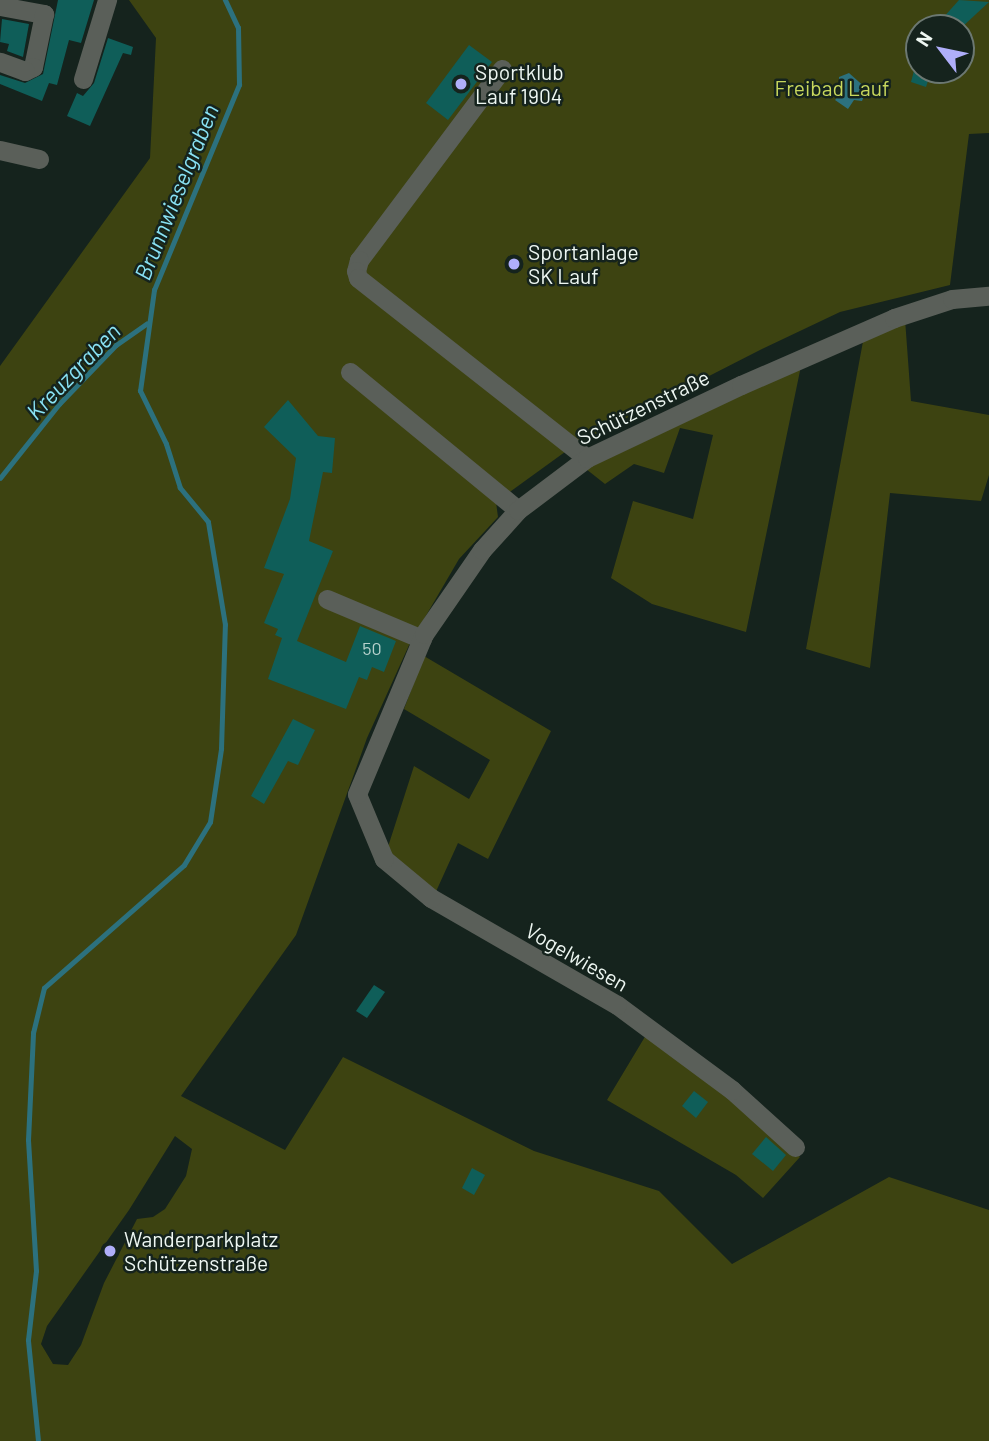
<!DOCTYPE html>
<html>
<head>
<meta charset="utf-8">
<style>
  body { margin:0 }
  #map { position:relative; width:989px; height:1441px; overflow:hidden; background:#15231d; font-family:Barlow,sans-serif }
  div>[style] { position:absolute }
  .green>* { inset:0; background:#3d4311 }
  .water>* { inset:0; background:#2c717e }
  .stream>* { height:4.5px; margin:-2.25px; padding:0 2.25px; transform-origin:2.25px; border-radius:2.25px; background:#2c717e }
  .building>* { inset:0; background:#0f5e59 }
  .minor>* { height:19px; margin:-9.5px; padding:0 9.5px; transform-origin:9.5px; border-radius:9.5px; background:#5a5f59 }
  .dots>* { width:19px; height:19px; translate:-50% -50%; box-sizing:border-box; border:4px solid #15231d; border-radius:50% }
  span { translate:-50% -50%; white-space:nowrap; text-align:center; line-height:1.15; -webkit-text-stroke:5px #15231d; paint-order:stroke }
  .number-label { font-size:18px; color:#b6d1cc }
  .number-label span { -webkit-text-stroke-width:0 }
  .poi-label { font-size:21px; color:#eef7f2 }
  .left { translate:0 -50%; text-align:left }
  .park-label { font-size:21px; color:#c8d85d }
  .street-label { font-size:21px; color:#eef7f2 }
  .water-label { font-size:23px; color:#89e2f4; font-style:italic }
  .north { position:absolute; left:905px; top:14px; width:70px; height:70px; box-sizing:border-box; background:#15231d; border:2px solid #6c7872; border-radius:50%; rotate:302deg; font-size:19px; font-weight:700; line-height:28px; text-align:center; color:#eef7f2 }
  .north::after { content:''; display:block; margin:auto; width:24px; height:32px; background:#afaefa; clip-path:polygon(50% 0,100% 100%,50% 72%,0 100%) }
</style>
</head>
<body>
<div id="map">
  <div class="green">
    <i style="clip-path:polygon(evenodd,129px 0,989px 0,989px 133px,969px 134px,950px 285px,840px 312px,760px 350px,576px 444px,496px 502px,498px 517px,459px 559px,410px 643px,367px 738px,296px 935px,181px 1096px,285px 1150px,343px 1057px,534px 1151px,659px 1191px,732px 1264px,889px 1177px,989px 1210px,989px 1441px,0 1441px,0 366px,150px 158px,156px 38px,129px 0,919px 28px,961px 28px,961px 70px,919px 70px,919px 28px,129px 0,175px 1136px,192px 1149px,186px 1176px,165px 1209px,153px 1217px,137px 1219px,104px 1283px,81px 1345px,68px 1365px,53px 1364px,41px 1344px,47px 1326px,129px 1210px,175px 1136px)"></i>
    <i style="clip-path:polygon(905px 319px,911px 401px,989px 415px,989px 475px,981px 501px,890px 493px,870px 668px,806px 649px,864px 336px)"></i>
    <i style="clip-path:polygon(801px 366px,746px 632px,652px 604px,611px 578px,633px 501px,693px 519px,713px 435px,680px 428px,664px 473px,634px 464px,605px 484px,586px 469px,595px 461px)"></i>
    <i style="clip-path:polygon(424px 656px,551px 731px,488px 859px,458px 843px,434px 896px,386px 853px,414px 766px,469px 799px,490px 760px,404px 709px)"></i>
    <i style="clip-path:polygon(646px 1035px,728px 1093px,800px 1157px,763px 1198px,736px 1175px,607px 1100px)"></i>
  </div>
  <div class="water">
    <i style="clip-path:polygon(849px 73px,867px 89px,862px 101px,854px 100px,848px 109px,835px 100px,840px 94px,839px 77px)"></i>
  </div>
  <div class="stream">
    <i style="left:0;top:478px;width:95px;rotate:-51.4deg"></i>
    <i style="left:59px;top:404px;width:82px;rotate:-46deg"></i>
    <i style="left:116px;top:345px;width:37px;rotate:-35deg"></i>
    <i style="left:38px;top:1441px;width:101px;rotate:-95.7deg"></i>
    <i style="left:28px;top:1340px;width:69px;rotate:-83.4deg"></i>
    <i style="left:36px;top:1271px;width:131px;rotate:-93.5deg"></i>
    <i style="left:28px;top:1140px;width:107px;rotate:-87.3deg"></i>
    <i style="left:33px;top:1033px;width:46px;rotate:-76.3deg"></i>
    <i style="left:44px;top:988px;width:186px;rotate:-41.3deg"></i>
    <i style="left:184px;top:865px;width:50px;rotate:-58.8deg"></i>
    <i style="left:210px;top:822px;width:74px;rotate:-81.4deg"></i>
    <i style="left:221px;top:749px;width:124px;rotate:-88.2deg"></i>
    <i style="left:225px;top:625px;width:104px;rotate:-99.4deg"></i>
    <i style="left:208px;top:522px;width:44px;rotate:-129.5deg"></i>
    <i style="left:180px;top:488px;width:46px;rotate:-107.7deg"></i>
    <i style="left:166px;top:444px;width:59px;rotate:-116.1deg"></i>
    <i style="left:140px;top:391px;width:102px;rotate:-82.1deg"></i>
    <i style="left:154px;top:290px;width:222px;rotate:-67.5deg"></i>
    <i style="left:239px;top:85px;width:57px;rotate:-91deg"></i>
    <i style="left:238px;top:28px;width:31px;rotate:-115deg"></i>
  </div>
  <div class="building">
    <i style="clip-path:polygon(58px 0,94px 0,81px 43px,69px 40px,57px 85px,49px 83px,42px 101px,0 84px,0 75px,25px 83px,43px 74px)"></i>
    <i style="clip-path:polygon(959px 0,989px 2px,961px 28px,934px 28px)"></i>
    <i style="clip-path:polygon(2px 19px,29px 24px,23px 57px,7px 51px,9px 44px,0 42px)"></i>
    <i style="clip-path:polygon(108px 38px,133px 47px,131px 55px,123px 53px,90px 126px,67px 116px,77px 93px,83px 96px,94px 83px)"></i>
    <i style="clip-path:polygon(469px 45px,492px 62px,448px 120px,426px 103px)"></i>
    <i style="clip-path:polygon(915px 67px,931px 72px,926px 87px,911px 82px)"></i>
    <i style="clip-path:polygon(288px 400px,318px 436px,335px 438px,332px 473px,323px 472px,309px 541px,333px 551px,297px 641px,346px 662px,360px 626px,396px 641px,384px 672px,372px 667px,367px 680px,359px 677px,346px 709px,268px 679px,282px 638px,275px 635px,278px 629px,264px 623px,284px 574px,264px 568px,290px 499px,296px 458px,264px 427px)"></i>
    <i style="clip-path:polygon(293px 719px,315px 730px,298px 765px,288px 761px,264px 804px,251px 796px)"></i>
    <i style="clip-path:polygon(374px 985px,385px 992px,367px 1018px,356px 1011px)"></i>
    <i style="clip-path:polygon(694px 1091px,708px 1102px,696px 1118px,682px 1106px)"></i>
    <i style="clip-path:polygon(766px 1137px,786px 1155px,773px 1171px,752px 1154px)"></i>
    <i style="clip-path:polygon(472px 1168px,485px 1175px,474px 1195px,462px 1188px)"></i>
  </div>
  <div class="minor">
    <i style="left:0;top:6px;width:45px;rotate:10.3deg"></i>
    <i style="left:44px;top:14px;width:54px;rotate:101.7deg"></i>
    <i style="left:33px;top:67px;width:9px;rotate:153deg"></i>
    <i style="left:25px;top:71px;width:27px;rotate:-160deg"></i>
    <i style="left:502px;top:69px;width:239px;rotate:126.8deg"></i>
    <i style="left:359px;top:260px;width:11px;rotate:105deg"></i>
    <i style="left:356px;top:271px;width:7px;rotate:74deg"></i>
    <i style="left:358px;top:278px;width:291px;rotate:38.2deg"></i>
    <i style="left:83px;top:79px;width:83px;rotate:-73.1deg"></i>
    <i style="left:0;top:150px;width:40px;rotate:13deg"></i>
    <i style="left:350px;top:372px;width:217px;rotate:39.4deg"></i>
    <i style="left:327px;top:599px;width:103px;rotate:22.8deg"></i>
    <i style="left:795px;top:1147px;width:85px;rotate:-137.9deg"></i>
    <i style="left:732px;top:1090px;width:143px;rotate:-143.5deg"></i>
    <i style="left:617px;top:1005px;width:215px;rotate:-150.1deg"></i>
    <i style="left:431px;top:898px;width:61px;rotate:-140.3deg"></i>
    <i style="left:384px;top:859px;width:70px;rotate:-112.6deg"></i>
    <i style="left:357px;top:794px;width:173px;rotate:-67.3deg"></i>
    <i style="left:424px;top:634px;width:102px;rotate:-55.4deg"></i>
    <i style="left:482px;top:550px;width:54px;rotate:-48deg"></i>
    <i style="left:518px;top:510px;width:86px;rotate:-37deg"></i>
    <i style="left:587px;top:458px;width:170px;rotate:-25.4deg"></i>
    <i style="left:741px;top:385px;width:167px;rotate:-23.6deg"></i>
    <i style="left:894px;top:318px;width:61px;rotate:-18.1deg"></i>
    <i style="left:952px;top:299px;width:37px;rotate:-5deg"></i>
  </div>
  <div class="dots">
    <i style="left:461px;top:84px;background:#afaefa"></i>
    <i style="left:514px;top:264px;background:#afaefa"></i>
    <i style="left:110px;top:1251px;background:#afaefa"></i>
  </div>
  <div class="number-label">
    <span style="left:372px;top:648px">50</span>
  </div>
  <div class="poi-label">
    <span class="left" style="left:475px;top:84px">Sportklub<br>Lauf 1904</span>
    <span class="left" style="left:528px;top:264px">Sportanlage<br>SK Lauf</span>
    <span class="left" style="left:124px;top:1251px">Wanderparkplatz<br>Schützenstraße</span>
  </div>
  <div class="park-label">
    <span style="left:832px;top:88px">Freibad Lauf</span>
  </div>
  <div class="street-label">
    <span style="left:643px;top:407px;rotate:-26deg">Schützenstraße</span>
    <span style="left:577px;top:957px;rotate:30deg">Vogelwiesen</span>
  </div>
  <div class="water-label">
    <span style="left:176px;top:192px;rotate:-68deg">Brunnwieselgraben</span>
    <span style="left:73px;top:371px;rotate:-46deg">Kreuzgraben</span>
  </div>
  <div class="north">N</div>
</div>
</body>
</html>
